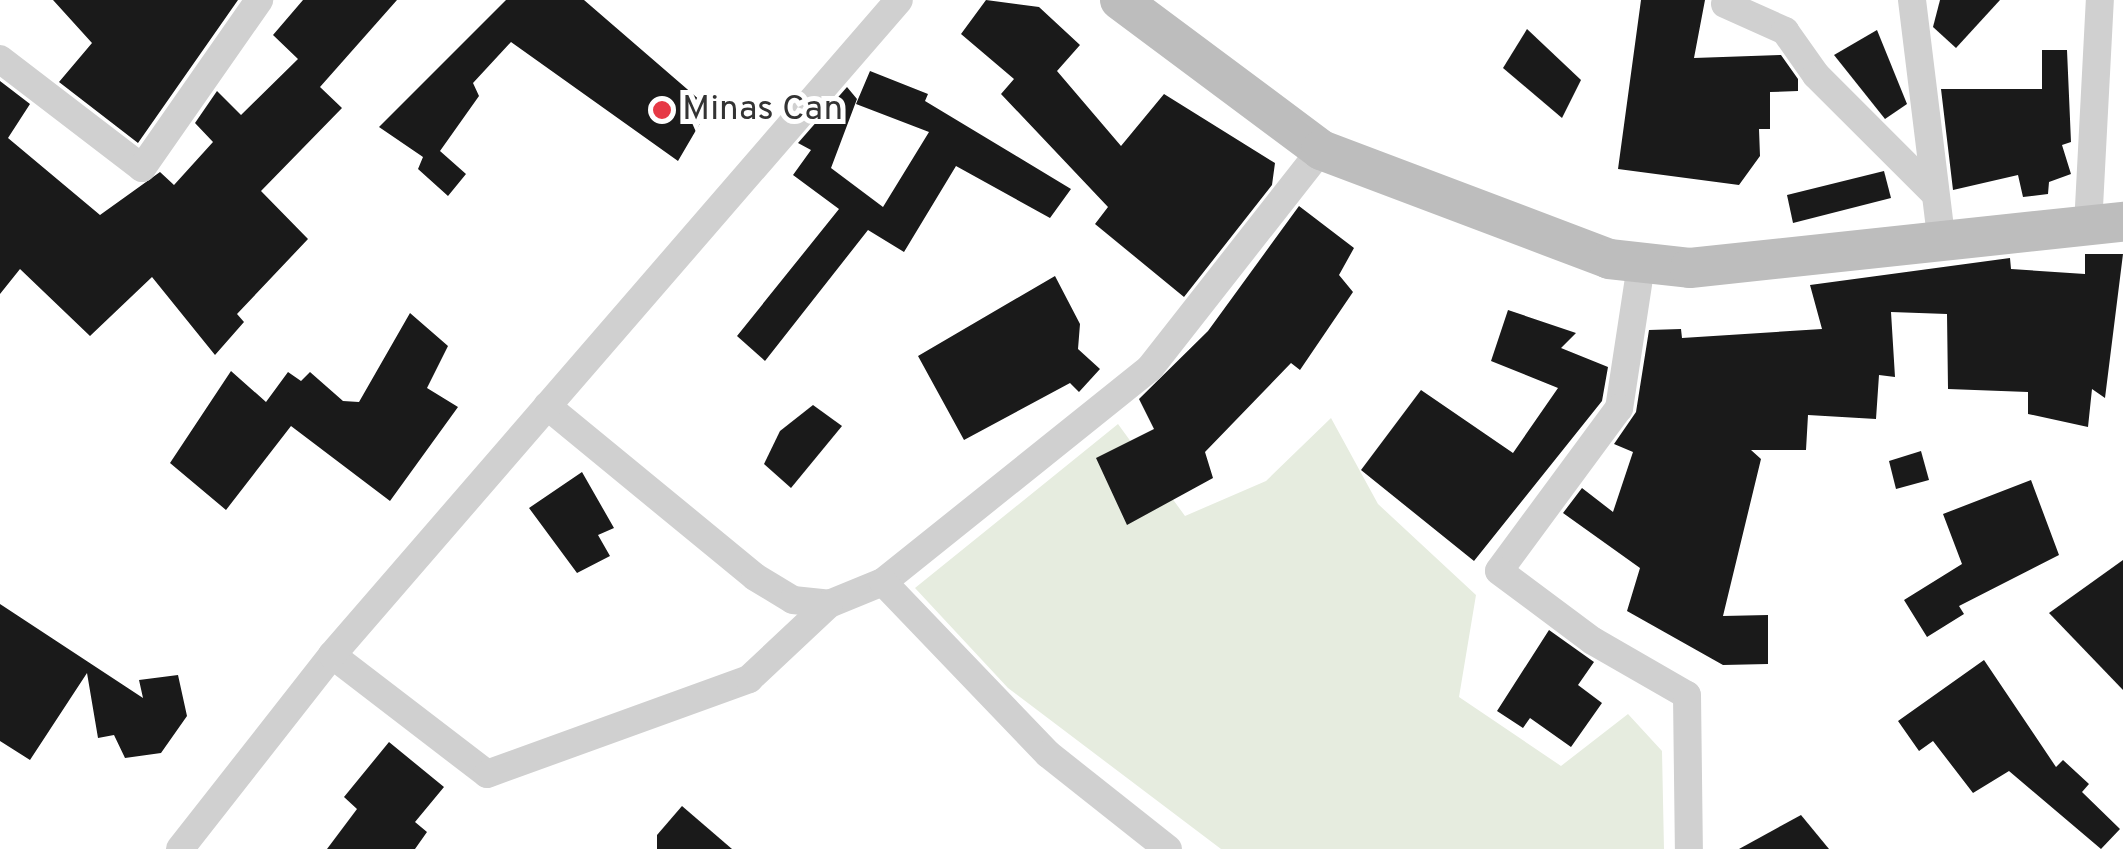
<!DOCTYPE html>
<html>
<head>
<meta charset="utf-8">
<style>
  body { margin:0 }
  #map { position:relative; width:2123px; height:849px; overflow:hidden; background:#fff; font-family:Overpass,sans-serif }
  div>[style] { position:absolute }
  .green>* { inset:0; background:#e6ecdf }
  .building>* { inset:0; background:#1a1a1a }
  .street>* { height:28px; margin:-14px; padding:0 14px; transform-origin:14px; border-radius:14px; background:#d0d0d0 }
  .secondary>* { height:40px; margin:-20px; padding:0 20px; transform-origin:20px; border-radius:20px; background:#bdbdbd }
  .dots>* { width:28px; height:28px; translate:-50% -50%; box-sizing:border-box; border:5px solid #fff; border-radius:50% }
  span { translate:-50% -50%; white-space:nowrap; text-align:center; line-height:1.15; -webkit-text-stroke:10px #fff; paint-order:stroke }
  .poi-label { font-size:35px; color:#333 }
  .left { translate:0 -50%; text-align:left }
</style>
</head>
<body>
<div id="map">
  <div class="green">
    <i style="clip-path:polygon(1331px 418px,1378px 504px,1476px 595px,1459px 697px,1561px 766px,1628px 714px,1662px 751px,1664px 849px,1221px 849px,1008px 688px,915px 588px,1118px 424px,1185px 516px,1266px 481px)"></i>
  </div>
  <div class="building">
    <i style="clip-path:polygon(53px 0,238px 0,138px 143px,59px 82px,92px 43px)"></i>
    <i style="clip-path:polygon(303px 0,397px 0,320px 87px,342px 108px,261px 191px,308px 239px,237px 314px,244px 322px,215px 355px,152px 277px,90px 336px,20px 269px,0 294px,0 81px,30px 104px,8px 138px,100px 215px,160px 172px,174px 185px,213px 142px,195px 123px,217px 91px,241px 115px,298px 59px,273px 35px)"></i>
    <i style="clip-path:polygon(506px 0,584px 0,709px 108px,678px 161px,511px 42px,473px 83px,479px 96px,440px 151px,466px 174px,448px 196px,418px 169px,423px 157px,379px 127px)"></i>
    <i style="clip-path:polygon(986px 0,1039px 7px,1080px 45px,1057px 71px,1121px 146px,1164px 94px,1275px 163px,1272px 185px,1184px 297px,1095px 224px,1108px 207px,1001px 94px,1014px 79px,961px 34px)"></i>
    <i style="clip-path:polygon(1641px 0,1705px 0,1694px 58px,1781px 55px,1798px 79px,1798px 91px,1770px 92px,1770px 129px,1759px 129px,1760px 156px,1739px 185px,1618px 169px)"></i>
    <i style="clip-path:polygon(1940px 0,2000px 0,1956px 48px,1933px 27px)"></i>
    <i style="clip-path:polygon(1527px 29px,1581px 80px,1562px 118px,1503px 68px)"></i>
    <i style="clip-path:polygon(1877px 30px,1907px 104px,1885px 119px,1834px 55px)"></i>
    <i style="clip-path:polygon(2042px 50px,2067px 50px,2071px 142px,2062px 145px,2071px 174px,2049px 182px,2048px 194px,2023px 197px,2018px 175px,1953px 190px,1941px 89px,2042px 89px)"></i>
    <i style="clip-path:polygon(870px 71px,928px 94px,925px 101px,1071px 189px,1050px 218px,956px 166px,904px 252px,868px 230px,765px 361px,737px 336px,839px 209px,793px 175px,811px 150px,798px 143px,847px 87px,857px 99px,831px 168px,883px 207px,929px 132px,856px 104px)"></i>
    <i style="clip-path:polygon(1884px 171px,1891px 198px,1793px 223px,1787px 195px)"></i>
    <i style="clip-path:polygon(1299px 206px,1354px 248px,1339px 275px,1353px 292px,1300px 370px,1291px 363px,1205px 452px,1213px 478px,1127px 525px,1096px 458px,1154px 429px,1139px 399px,1208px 331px)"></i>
    <i style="clip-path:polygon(2085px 254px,2123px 254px,2105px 398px,2092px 389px,2088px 427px,2028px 414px,2028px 392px,1948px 389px,1947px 314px,1891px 312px,1895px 377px,1879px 375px,1876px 419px,1808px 415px,1806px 450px,1751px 450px,1761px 459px,1723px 616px,1768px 615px,1768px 664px,1723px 665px,1627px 611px,1640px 568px,1563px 513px,1582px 488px,1613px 512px,1633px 452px,1614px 444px,1636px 412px,1649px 330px,1681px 329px,1682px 338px,1822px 329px,1810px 285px,2010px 258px,2011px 269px,2085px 274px)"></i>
    <i style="clip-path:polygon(1055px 276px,1080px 324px,1078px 349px,1100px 369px,1079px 392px,1070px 383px,964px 440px,918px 356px)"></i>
    <i style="clip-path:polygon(1508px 310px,1576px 333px,1561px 348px,1608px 367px,1602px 401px,1474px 561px,1361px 470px,1421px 390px,1513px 453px,1558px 388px,1491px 361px)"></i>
    <i style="clip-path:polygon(410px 313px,448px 346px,427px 388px,458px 407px,390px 501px,291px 426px,226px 510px,170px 463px,231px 371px,266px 402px,288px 372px,301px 381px,310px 372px,343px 401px,359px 402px)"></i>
    <i style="clip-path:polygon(813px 405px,842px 426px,791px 488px,764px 464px,780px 431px)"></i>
    <i style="clip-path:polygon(1921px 451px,1929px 480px,1896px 489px,1889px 461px)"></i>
    <i style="clip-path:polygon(582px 472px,614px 528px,598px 535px,610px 556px,577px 573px,529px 508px)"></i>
    <i style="clip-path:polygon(2031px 480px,2059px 555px,1959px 606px,1964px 614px,1927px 637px,1904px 600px,1962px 564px,1943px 514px)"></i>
    <i style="clip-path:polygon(2123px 560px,2123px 690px,2049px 613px)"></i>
    <i style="clip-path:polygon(0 604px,143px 698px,139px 680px,178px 675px,187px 716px,161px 753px,125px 758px,114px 735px,98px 738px,87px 673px,30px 760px,0 741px)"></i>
    <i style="clip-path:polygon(1549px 630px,1594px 662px,1578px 685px,1602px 703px,1571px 747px,1530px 718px,1523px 728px,1497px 711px)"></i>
    <i style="clip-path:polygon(1984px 660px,2056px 767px,2063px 760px,2089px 784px,2082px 792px,2120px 829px,2101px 849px,2009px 771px,1973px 793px,1933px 741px,1919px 751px,1898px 721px)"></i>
    <i style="clip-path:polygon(389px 742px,444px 787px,415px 822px,427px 832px,415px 849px,327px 849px,357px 809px,344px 797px)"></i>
    <i style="clip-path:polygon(682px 806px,732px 849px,657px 849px,657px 835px)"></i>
    <i style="clip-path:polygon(1801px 815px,1829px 849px,1739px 849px)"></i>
  </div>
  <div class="street">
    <i style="left:1912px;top:0;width:237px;rotate:83deg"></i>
    <i style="left:1725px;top:4px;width:66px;rotate:24.2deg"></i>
    <i style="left:1785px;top:31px;width:54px;rotate:54.8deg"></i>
    <i style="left:1816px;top:75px;width:164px;rotate:45deg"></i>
    <i style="left:0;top:59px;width:179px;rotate:37.5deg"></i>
    <i style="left:142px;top:168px;width:205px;rotate:-55.1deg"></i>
    <i style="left:2088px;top:226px;width:226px;rotate:-87deg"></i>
    <i style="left:1641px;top:265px;width:145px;rotate:98.7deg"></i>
    <i style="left:1619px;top:408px;width:202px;rotate:126.4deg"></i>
    <i style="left:1499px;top:571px;width:117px;rotate:36.7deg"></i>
    <i style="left:1593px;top:641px;width:108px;rotate:29.9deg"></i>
    <i style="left:1687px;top:695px;width:154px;rotate:89.3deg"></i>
    <i style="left:547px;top:406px;width:269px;rotate:39.4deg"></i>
    <i style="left:755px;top:577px;width:44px;rotate:31.2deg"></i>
    <i style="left:793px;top:600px;width:36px;rotate:6deg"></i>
    <i style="left:829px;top:604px;width:58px;rotate:-22.2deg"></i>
    <i style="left:883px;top:582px;width:342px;rotate:-38.7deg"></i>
    <i style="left:1150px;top:368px;width:277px;rotate:-51.9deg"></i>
    <i style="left:883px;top:582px;width:238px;rotate:46.2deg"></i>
    <i style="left:1048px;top:754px;width:153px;rotate:38.4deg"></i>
    <i style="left:332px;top:655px;width:195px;rotate:37.5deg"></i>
    <i style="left:487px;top:774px;width:279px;rotate:-19.9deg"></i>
    <i style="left:749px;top:679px;width:110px;rotate:-43.2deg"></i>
    <i style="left:180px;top:849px;width:246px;rotate:-51.9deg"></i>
    <i style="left:332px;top:655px;width:866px;rotate:-49.12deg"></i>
  </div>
  <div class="secondary">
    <i style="left:1120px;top:0;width:251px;rotate:36.7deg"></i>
    <i style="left:1321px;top:150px;width:308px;rotate:20.7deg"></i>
    <i style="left:1609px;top:259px;width:81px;rotate:6.3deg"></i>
    <i style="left:1690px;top:268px;width:435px;rotate:-6.1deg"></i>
  </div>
  <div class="dots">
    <i style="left:662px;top:110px;background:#e63946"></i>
  </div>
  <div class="poi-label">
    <span class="left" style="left:682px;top:110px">Minas Can</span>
  </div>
</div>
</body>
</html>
